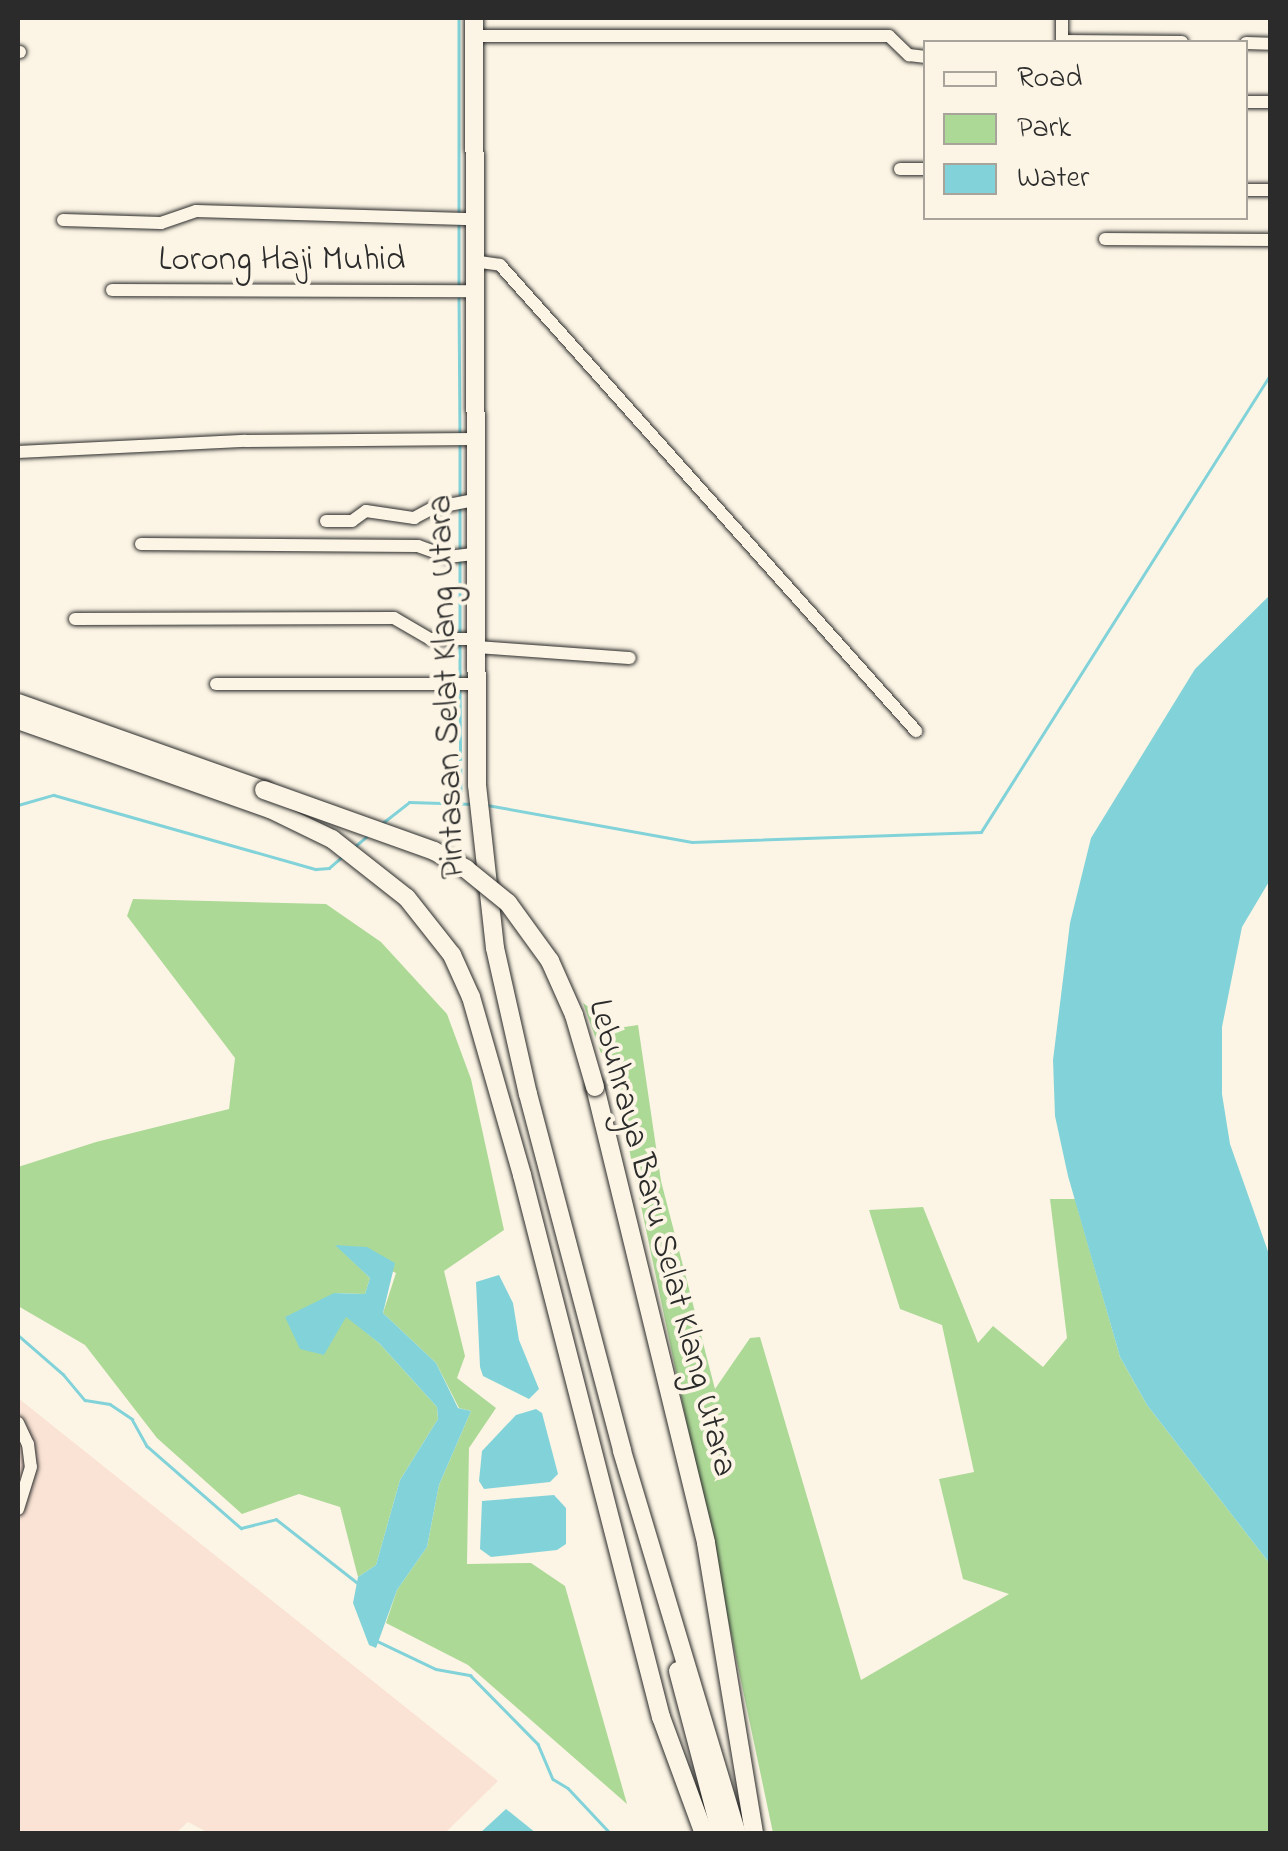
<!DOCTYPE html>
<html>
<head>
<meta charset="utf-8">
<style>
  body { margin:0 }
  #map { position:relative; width:1288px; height:1851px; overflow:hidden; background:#fcf5e5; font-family:"Indie Flower",sans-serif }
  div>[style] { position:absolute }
  .built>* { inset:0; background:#fae3d4 }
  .green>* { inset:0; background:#add997 }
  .water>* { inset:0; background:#82d3d9 }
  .stream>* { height:2.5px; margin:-1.25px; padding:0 1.25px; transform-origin:1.25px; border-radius:1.25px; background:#82d3d9 }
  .roads { filter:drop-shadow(0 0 2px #2b2b2b) drop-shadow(0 0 2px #2b2b2b) }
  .minor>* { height:12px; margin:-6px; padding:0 6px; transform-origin:6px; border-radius:6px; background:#fcf5e5 }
  .highway>* { height:18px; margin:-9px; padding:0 9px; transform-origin:9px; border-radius:9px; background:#fcf5e5 }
  .bridges { filter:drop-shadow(0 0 2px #2b2b2b) drop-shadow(0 0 2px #2b2b2b) }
  .highway-bridge>* { height:18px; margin:-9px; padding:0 9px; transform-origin:9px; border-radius:9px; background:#fcf5e5 }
  span { translate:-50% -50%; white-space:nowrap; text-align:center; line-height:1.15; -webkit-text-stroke:8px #fcf5e5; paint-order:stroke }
  .street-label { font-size:35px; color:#2b2b2b }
  .frame { position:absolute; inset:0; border:20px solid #2b2b2b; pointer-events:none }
  .legend { position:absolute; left:923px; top:40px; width:325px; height:180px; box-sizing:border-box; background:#fcf5e5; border:2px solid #a8a49b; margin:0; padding:12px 18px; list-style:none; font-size:30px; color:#2b2b2b }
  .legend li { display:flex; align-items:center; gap:20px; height:50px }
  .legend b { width:50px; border:2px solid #a8a49b }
</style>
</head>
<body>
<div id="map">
  <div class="built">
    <i style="clip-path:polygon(18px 1398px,498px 1781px,445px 1833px,211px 1834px,188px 1822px,176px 1833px,18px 1833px)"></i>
  </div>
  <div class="green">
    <i style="clip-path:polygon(133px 899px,326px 904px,381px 942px,447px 1014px,471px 1079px,504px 1230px,444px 1271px,465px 1356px,457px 1378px,496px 1408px,469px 1448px,467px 1564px,531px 1563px,565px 1586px,627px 1804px,468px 1665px,386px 1623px,397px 1590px,427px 1547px,439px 1485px,471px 1411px,459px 1408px,436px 1363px,383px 1313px,396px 1273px,337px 1246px,370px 1278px,365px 1294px,334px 1293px,346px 1316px,379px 1343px,437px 1407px,438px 1419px,400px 1480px,376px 1565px,358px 1577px,340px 1507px,299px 1494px,242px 1514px,157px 1438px,85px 1345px,18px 1306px,18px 1167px,96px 1142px,229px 1109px,235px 1058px,127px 916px)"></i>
    <i style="clip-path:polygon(583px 1003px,618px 1028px,638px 1025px,661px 1181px,715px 1389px,750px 1338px,760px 1337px,861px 1680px,1009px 1594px,963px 1579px,939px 1479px,974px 1472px,942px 1325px,900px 1309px,869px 1210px,923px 1207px,978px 1343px,993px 1326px,1043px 1367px,1067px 1338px,1050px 1199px,1075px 1199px,1120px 1357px,1147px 1405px,1270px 1564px,1270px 1833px,773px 1833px,620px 1106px)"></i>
  </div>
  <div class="water">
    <i style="clip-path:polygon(1270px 595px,1270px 880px,1242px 927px,1222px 1027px,1222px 1094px,1230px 1144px,1270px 1257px,1270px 1564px,1147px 1405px,1120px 1357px,1068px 1176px,1055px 1116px,1053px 1060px,1070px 923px,1091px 838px,1195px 669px)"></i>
    <i style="clip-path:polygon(335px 1245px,367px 1247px,395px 1263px,383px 1313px,436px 1363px,458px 1408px,471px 1411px,439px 1485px,427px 1547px,397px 1590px,376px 1648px,369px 1645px,353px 1603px,358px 1577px,376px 1565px,400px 1480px,438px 1419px,437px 1407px,379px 1343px,346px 1317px,324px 1355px,300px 1349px,285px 1317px,334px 1293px,365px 1294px,370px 1278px)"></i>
    <i style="clip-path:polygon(499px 1275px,513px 1303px,519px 1340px,539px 1389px,529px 1399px,483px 1376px,480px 1367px,476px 1282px)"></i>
    <i style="clip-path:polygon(536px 1409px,542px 1413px,558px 1474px,550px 1482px,484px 1489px,479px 1481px,482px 1451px,516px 1415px)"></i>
    <i style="clip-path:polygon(554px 1495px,566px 1508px,566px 1544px,557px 1550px,491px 1557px,480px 1549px,482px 1501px)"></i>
    <i style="clip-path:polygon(506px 1809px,536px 1833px,480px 1833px)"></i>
  </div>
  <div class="stream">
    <i style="left:459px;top:18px;width:193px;rotate:90deg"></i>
    <i style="left:459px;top:224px;width:62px;rotate:90deg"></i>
    <i style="left:459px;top:294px;width:142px;rotate:89.6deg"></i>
    <i style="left:460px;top:444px;width:52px;rotate:90deg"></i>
    <i style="left:460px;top:509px;width:42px;rotate:90deg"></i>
    <i style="left:460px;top:559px;width:77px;rotate:90deg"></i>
    <i style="left:460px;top:644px;width:37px;rotate:90deg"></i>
    <i style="left:460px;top:689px;width:112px;rotate:89.5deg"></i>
    <i style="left:18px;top:805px;width:37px;rotate:-16deg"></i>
    <i style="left:54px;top:795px;width:272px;rotate:15.8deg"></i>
    <i style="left:316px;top:869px;width:13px;rotate:-4deg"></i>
    <i style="left:329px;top:868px;width:18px;rotate:-41deg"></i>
    <i style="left:487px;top:805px;width:208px;rotate:10.2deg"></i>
    <i style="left:692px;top:842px;width:289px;rotate:-2deg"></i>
    <i style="left:981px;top:832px;width:541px;rotate:-57.69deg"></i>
    <i style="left:380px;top:825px;width:37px;rotate:-38deg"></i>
    <i style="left:409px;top:802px;width:65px;rotate:1.8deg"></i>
    <i style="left:353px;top:848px;width:17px;rotate:-40deg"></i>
    <i style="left:18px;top:1335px;width:60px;rotate:40.9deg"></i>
    <i style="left:63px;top:1374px;width:34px;rotate:50deg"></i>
    <i style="left:85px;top:1400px;width:25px;rotate:9deg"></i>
    <i style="left:110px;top:1404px;width:27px;rotate:34deg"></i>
    <i style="left:132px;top:1419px;width:31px;rotate:61deg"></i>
    <i style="left:147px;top:1446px;width:125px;rotate:41.1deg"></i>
    <i style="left:241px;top:1528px;width:36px;rotate:-14deg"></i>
    <i style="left:276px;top:1519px;width:105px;rotate:38.1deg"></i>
    <i style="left:377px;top:1641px;width:65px;rotate:25.4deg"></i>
    <i style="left:436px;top:1669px;width:35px;rotate:10deg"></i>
    <i style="left:470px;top:1675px;width:97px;rotate:45.4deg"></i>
    <i style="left:538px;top:1744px;width:38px;rotate:67deg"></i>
    <i style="left:553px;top:1779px;width:17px;rotate:31deg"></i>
    <i style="left:568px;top:1788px;width:63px;rotate:46.9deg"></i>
  </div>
  <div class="roads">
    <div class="minor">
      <i style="left:474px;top:36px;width:415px"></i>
      <i style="left:889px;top:36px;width:28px;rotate:44deg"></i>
      <i style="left:909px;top:55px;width:17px;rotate:7deg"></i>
      <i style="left:1062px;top:41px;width:120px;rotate:0.5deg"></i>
      <i style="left:1062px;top:42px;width:24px;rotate:-90deg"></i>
      <i style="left:1246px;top:43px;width:24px;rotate:2deg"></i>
      <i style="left:18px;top:52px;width:2px"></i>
      <i style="left:1246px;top:102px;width:24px"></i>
      <i style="left:900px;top:169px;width:26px"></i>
      <i style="left:1246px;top:190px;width:24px"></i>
      <i style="left:63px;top:220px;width:98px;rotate:1.8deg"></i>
      <i style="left:161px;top:223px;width:37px;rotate:-19deg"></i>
      <i style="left:196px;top:211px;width:277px;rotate:1.7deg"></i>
      <i style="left:1105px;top:239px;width:165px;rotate:0.3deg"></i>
      <i style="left:473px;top:261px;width:27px;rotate:8deg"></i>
      <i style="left:500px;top:265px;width:625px;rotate:48.24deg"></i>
      <i style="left:112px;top:290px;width:362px;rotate:0.2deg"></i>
      <i style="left:18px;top:452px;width:228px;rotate:-2.8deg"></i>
      <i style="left:246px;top:441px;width:228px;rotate:-0.5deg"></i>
      <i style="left:326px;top:521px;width:26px"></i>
      <i style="left:352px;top:521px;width:17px;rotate:-36deg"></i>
      <i style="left:366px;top:511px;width:49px;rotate:8.3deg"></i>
      <i style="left:414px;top:518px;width:21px;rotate:-28deg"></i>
      <i style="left:433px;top:508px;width:42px;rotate:-11deg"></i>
      <i style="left:141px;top:544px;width:277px;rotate:0.4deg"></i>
      <i style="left:418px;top:546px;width:32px;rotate:20deg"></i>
      <i style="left:448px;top:557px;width:25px;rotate:-7deg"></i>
      <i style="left:75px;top:619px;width:319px;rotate:-0.2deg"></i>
      <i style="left:394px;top:618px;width:42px;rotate:30.3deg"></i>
      <i style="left:430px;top:639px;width:45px"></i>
      <i style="left:476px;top:647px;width:154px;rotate:4.1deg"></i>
      <i style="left:216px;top:684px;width:260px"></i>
      <i style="left:18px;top:1423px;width:23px;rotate:65deg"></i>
      <i style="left:28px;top:1444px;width:23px;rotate:83deg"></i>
      <i style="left:31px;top:1467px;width:44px;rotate:107.2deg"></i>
    </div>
    <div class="highway">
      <i style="left:474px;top:18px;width:767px;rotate:89.78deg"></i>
      <i style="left:477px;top:785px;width:164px;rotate:83.7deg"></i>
      <i style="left:495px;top:948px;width:150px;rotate:77.3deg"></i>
      <i style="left:528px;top:1094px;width:369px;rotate:75.2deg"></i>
      <i style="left:622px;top:1451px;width:400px;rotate:73.3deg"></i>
      <i style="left:18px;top:703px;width:261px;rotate:19.5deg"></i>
      <i style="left:18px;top:720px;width:267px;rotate:19.5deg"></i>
      <i style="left:270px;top:809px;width:69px;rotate:25.8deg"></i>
      <i style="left:332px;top:839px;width:95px;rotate:38.2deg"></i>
      <i style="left:407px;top:898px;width:73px;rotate:51.7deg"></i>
      <i style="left:452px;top:955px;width:46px;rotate:65.7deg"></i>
      <i style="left:471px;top:997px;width:185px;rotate:74deg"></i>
      <i style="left:522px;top:1175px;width:560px;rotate:75.62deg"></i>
      <i style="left:661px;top:1717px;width:125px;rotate:69.8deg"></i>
      <i style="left:595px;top:1087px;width:469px;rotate:76.3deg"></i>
      <i style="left:706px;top:1543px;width:295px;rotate:80.6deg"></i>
      <i style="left:678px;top:1671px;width:169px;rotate:75.2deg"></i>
    </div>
  </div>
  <div class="bridges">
    <div class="highway-bridge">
      <i style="left:264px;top:790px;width:181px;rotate:19.7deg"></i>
      <i style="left:434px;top:851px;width:37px;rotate:29deg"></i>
      <i style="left:466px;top:869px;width:54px;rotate:39deg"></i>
      <i style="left:508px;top:903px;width:72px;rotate:54.1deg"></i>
      <i style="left:550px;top:961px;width:59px;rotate:66deg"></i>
      <i style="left:574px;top:1015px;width:75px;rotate:73.7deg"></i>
    </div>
  </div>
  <div class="street-label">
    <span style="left:282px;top:261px">Lorong Haji Muhid</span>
    <span style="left:448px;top:687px;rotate:-92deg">Pintasan Selat Klang Utara</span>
    <span style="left:661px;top:1238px;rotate:75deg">Lebuhraya Baru Selat Klang Utara</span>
  </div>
  <div class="frame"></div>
  <ul class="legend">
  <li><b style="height:12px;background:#fcf5e5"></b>Road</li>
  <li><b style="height:28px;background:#add997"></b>Park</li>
  <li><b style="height:28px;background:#82d3d9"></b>Water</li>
  </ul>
</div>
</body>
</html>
